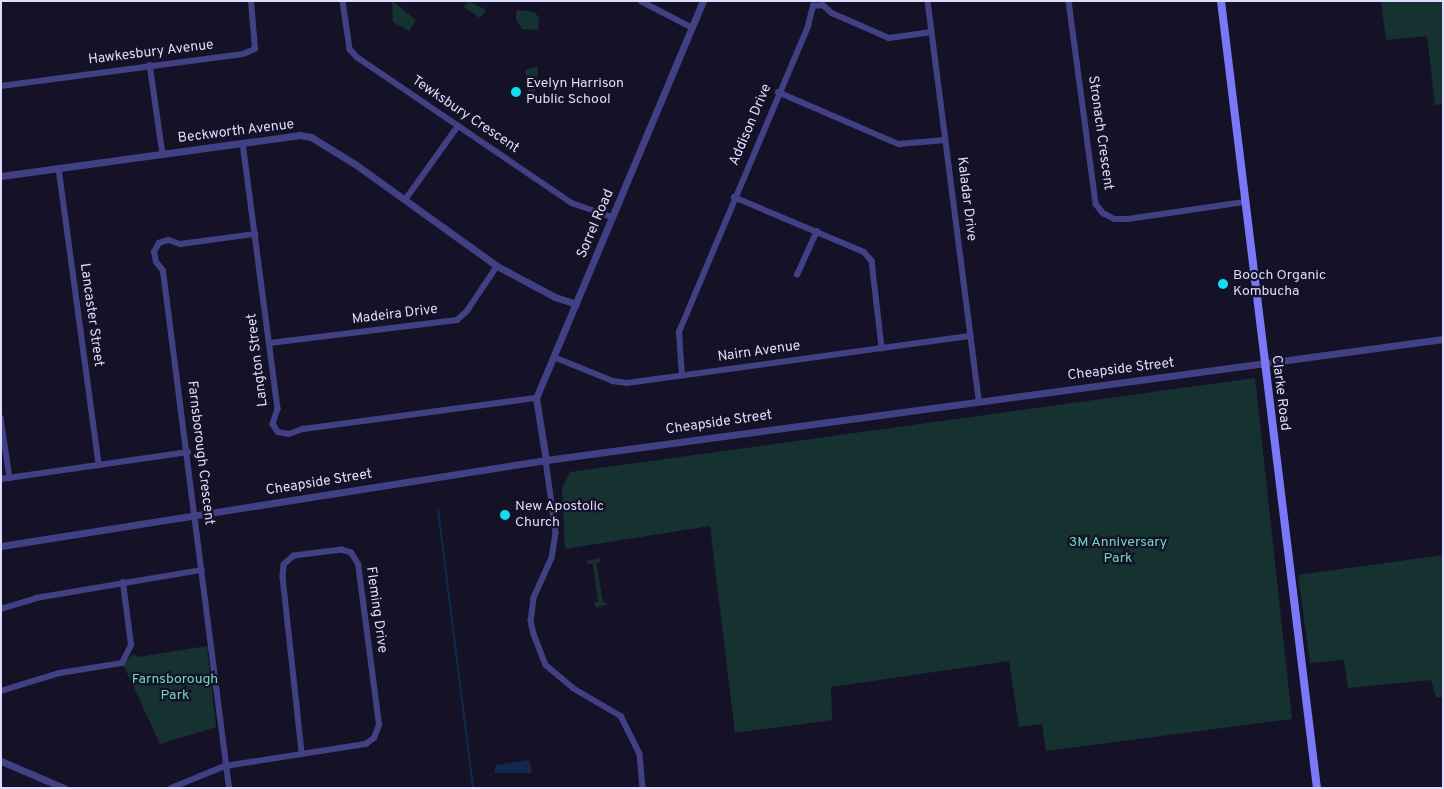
<!DOCTYPE html>
<html>
<head>
<meta charset="utf-8">
<style>
  body { margin:0 }
  #map { position:relative; width:1444px; height:789px; overflow:hidden; background:#151228; font-family:Overpass,sans-serif }
  div>[style] { position:absolute }
  .green>* { inset:0; background:#153231 }
  .water>* { inset:0; background:#12284c }
  .stream>* { height:2px; margin:-1px; padding:0 1px; transform-origin:1px; border-radius:1px; background:#12284c }
  .minor>* { height:5.5px; margin:-2.75px; padding:0 2.75px; transform-origin:2.75px; border-radius:2.75px; background:#424084 }
  .tertiary>* { height:7px; margin:-3.5px; padding:0 3.5px; transform-origin:3.5px; border-radius:3.5px; background:#424084 }
  .secondary>* { height:8px; margin:-4px; padding:0 4px; transform-origin:4px; border-radius:4px; background:#7a78f7 }
  .dots>* { width:14px; height:14px; translate:-50% -50%; box-sizing:border-box; border:2px solid #151228; border-radius:50% }
  span { translate:-50% -50%; white-space:nowrap; text-align:center; line-height:1.15; -webkit-text-stroke:4.5px #151228; paint-order:stroke }
  .street-label { font-size:14px; color:#dfdbfd }
  .poi-label { font-size:14px; color:#dfdbfd }
  .left { translate:0 -50%; text-align:left }
  .park-label { font-size:14px; color:#6adabd }
  .frame { position:absolute; inset:0; border:2px solid #dfdbfd; pointer-events:none }
</style>
</head>
<body>
<div id="map">
  <div class="green">
    <i style="clip-path:polygon(392px 1px,416px 20px,409px 31px,393px 22px)"></i>
    <i style="clip-path:polygon(469px 1px,486px 10px,480px 18px,464px 7px)"></i>
    <i style="clip-path:polygon(1381px 1px,1443px 1px,1443px 104px,1435px 105px,1427px 36px,1386px 40px)"></i>
    <i style="clip-path:polygon(517px 10px,535px 12px,539px 18px,538px 30px,522px 29px,516px 20px)"></i>
    <i style="clip-path:polygon(538px 66px,536px 90px,533px 95px,528px 91px,525px 70px)"></i>
    <i style="clip-path:polygon(1255px 378px,1292px 719px,1046px 751px,1042px 724px,1019px 727px,1009px 661px,831px 687px,832px 720px,735px 733px,710px 526px,565px 549px,562px 487px,570px 472px)"></i>
    <i style="clip-path:polygon(1443px 555px,1443px 697px,1436px 697px,1431px 680px,1348px 688px,1344px 660px,1310px 663px,1298px 575px)"></i>
    <i style="clip-path:polygon(599px 558px,601px 562px,596px 563px,603px 602px,608px 604px,596px 608px,594px 603px,598px 602px,593px 564px,587px 564px,587px 561px)"></i>
    <i style="clip-path:polygon(207px 646px,216px 727px,160px 744px,123px 664px,133px 654px,138px 657px)"></i>
  </div>
  <div class="water">
    <i style="clip-path:polygon(527px 760px,530px 761px,532px 773px,494px 773px,496px 765px)"></i>
  </div>
  <div class="stream">
    <i style="left:438px;top:510px;width:280px;rotate:82.8deg"></i>
  </div>
  <div class="minor">
    <i style="left:343px;top:1px;width:49px;rotate:81.7deg"></i>
    <i style="left:350px;top:49px;width:11px;rotate:49deg"></i>
    <i style="left:357px;top:57px;width:260px;rotate:34.2deg"></i>
    <i style="left:572px;top:203px;width:42px;rotate:19.3deg"></i>
    <i style="left:641px;top:1px;width:56px;rotate:27.5deg"></i>
    <i style="left:928px;top:1px;width:402px;rotate:82.7deg"></i>
    <i style="left:1069px;top:1px;width:205px;rotate:82.4deg"></i>
    <i style="left:1096px;top:204px;width:11px;rotate:52deg"></i>
    <i style="left:1103px;top:213px;width:13px;rotate:27deg"></i>
    <i style="left:1115px;top:219px;width:13px"></i>
    <i style="left:1128px;top:219px;width:117px;rotate:-8.3deg"></i>
    <i style="left:150px;top:65px;width:90px;rotate:81.7deg"></i>
    <i style="left:1px;top:86px;width:244px;rotate:-7.5deg"></i>
    <i style="left:243px;top:54px;width:13px;rotate:-23deg"></i>
    <i style="left:255px;top:49px;width:48px;rotate:-94.8deg"></i>
    <i style="left:778px;top:92px;width:132px;rotate:23.3deg"></i>
    <i style="left:899px;top:144px;width:46px;rotate:-5deg"></i>
    <i style="left:243px;top:143px;width:268px;rotate:82.5deg"></i>
    <i style="left:278px;top:409px;width:16px;rotate:108deg"></i>
    <i style="left:273px;top:424px;width:9px;rotate:58deg"></i>
    <i style="left:278px;top:432px;width:11px;rotate:10deg"></i>
    <i style="left:289px;top:434px;width:15px;rotate:-20deg"></i>
    <i style="left:303px;top:429px;width:235px;rotate:-7.6deg"></i>
    <i style="left:59px;top:168px;width:300px;rotate:82.3deg"></i>
    <i style="left:734px;top:197px;width:141px;rotate:22.9deg"></i>
    <i style="left:864px;top:252px;width:12px;rotate:48deg"></i>
    <i style="left:872px;top:261px;width:88px;rotate:83.4deg"></i>
    <i style="left:405px;top:200px;width:91px;rotate:-54.4deg"></i>
    <i style="left:797px;top:275px;width:48px;rotate:-65.6deg"></i>
    <i style="left:270px;top:343px;width:188px;rotate:-7deg"></i>
    <i style="left:457px;top:320px;width:13px;rotate:-42deg"></i>
    <i style="left:467px;top:311px;width:54px;rotate:-56.3deg"></i>
    <i style="left:554px;top:357px;width:64px;rotate:22.1deg"></i>
    <i style="left:613px;top:381px;width:14px;rotate:8deg"></i>
    <i style="left:627px;top:383px;width:347px;rotate:-7.8deg"></i>
    <i style="left:682px;top:376px;width:44px;rotate:-93.9deg"></i>
    <i style="left:679px;top:332px;width:332px;rotate:-67.1deg"></i>
    <i style="left:808px;top:26px;width:21px;rotate:-76deg"></i>
    <i style="left:813px;top:6px;width:10px;rotate:-6deg"></i>
    <i style="left:823px;top:5px;width:12px;rotate:42deg"></i>
    <i style="left:832px;top:13px;width:62px;rotate:23.7deg"></i>
    <i style="left:889px;top:38px;width:43px;rotate:-7.9deg"></i>
    <i style="left:1px;top:418px;width:61px;rotate:81.5deg"></i>
    <i style="left:546px;top:460px;width:74px;rotate:82.2deg"></i>
    <i style="left:556px;top:533px;width:25px;rotate:99deg"></i>
    <i style="left:552px;top:558px;width:44px;rotate:114.2deg"></i>
    <i style="left:534px;top:598px;width:23px;rotate:97deg"></i>
    <i style="left:531px;top:621px;width:13px;rotate:77deg"></i>
    <i style="left:534px;top:634px;width:33px;rotate:69deg"></i>
    <i style="left:546px;top:665px;width:35px;rotate:40deg"></i>
    <i style="left:573px;top:688px;width:56px;rotate:30.3deg"></i>
    <i style="left:621px;top:716px;width:42px;rotate:63.4deg"></i>
    <i style="left:640px;top:754px;width:34px;rotate:85deg"></i>
    <i style="left:1px;top:479px;width:189px;rotate:-8.2deg"></i>
    <i style="left:1px;top:609px;width:37px;rotate:-17deg"></i>
    <i style="left:36px;top:598px;width:168px;rotate:-9.6deg"></i>
    <i style="left:1px;top:691px;width:62px;rotate:-17deg"></i>
    <i style="left:60px;top:673px;width:63px;rotate:-9.2deg"></i>
    <i style="left:122px;top:663px;width:20px;rotate:-63deg"></i>
    <i style="left:131px;top:645px;width:63px;rotate:-97.4deg"></i>
    <i style="left:171px;top:788px;width:58px;rotate:-22.2deg"></i>
    <i style="left:225px;top:766px;width:143px;rotate:-8.9deg"></i>
    <i style="left:366px;top:744px;width:10px;rotate:-37deg"></i>
    <i style="left:374px;top:738px;width:14px;rotate:-69deg"></i>
    <i style="left:379px;top:725px;width:162px;rotate:-97.4deg"></i>
    <i style="left:358px;top:564px;width:13px;rotate:-122deg"></i>
    <i style="left:351px;top:553px;width:9px;rotate:-162deg"></i>
    <i style="left:342px;top:550px;width:48px;rotate:172.9deg"></i>
    <i style="left:294px;top:556px;width:13px;rotate:138deg"></i>
    <i style="left:284px;top:565px;width:12px;rotate:95deg"></i>
    <i style="left:283px;top:577px;width:177px;rotate:83.8deg"></i>
    <i style="left:229px;top:788px;width:521px;rotate:-97.28deg"></i>
    <i style="left:163px;top:271px;width:11px;rotate:-128deg"></i>
    <i style="left:156px;top:262px;width:10px;rotate:-101deg"></i>
    <i style="left:154px;top:252px;width:10px;rotate:-61deg"></i>
    <i style="left:159px;top:243px;width:10px;rotate:-17deg"></i>
    <i style="left:169px;top:240px;width:12px;rotate:20deg"></i>
    <i style="left:180px;top:244px;width:76px;rotate:-7.6deg"></i>
  </div>
  <div class="tertiary">
    <i style="left:1px;top:176px;width:302px;rotate:-7.8deg"></i>
    <i style="left:300px;top:135px;width:11px;rotate:10deg"></i>
    <i style="left:311px;top:137px;width:52px;rotate:31.5deg"></i>
    <i style="left:355px;top:164px;width:175px;rotate:35.7deg"></i>
    <i style="left:497px;top:266px;width:66px;rotate:28.1deg"></i>
    <i style="left:555px;top:297px;width:22px;rotate:18deg"></i>
    <i style="left:546px;top:460px;width:63px;rotate:-99.2deg"></i>
    <i style="left:536px;top:398px;width:431px;rotate:-67.2deg"></i>
    <i style="left:1px;top:546px;width:552px;rotate:-8.97deg"></i>
    <i style="left:546px;top:460px;width:905px;rotate:-7.68deg"></i>
    <i style="left:1px;top:761px;width:69px;rotate:23.2deg"></i>
  </div>
  <div class="secondary">
    <i style="left:1221px;top:1px;width:793px;rotate:83.05deg"></i>
  </div>
  <div class="dots">
    <i style="left:516px;top:92px;background:#13ddf1"></i>
    <i style="left:1223px;top:284px;background:#13ddf1"></i>
    <i style="left:505px;top:515px;background:#13ddf1"></i>
  </div>
  <div class="street-label">
    <span style="left:151px;top:53px;rotate:-7deg">Hawkesbury Avenue</span>
    <span style="left:465px;top:115px;rotate:34deg">Tewksbury Crescent</span>
    <span style="left:751px;top:125px;rotate:-67deg">Addison Drive</span>
    <span style="left:236px;top:132px;rotate:-7deg">Beckworth Avenue</span>
    <span style="left:1100px;top:133px;rotate:82deg">Stronach Crescent</span>
    <span style="left:966px;top:199px;rotate:83deg">Kaladar Drive</span>
    <span style="left:596px;top:224px;rotate:-67deg">Sorrel Road</span>
    <span style="left:91px;top:315px;rotate:82deg">Lancaster Street</span>
    <span style="left:395px;top:315px;rotate:-7deg">Madeira Drive</span>
    <span style="left:759px;top:352px;rotate:-8deg">Nairn Avenue</span>
    <span style="left:258px;top:360px;rotate:-97deg">Langton Street</span>
    <span style="left:1121px;top:370px;rotate:-7deg">Cheapside Street</span>
    <span style="left:1280px;top:393px;rotate:83deg">Clarke Road</span>
    <span style="left:719px;top:423px;rotate:-8deg">Cheapside Street</span>
    <span style="left:200px;top:453px;rotate:83deg">Farnsborough Crescent</span>
    <span style="left:319px;top:483px;rotate:-9deg">Cheapside Street</span>
    <span style="left:376px;top:610px;rotate:82deg">Fleming Drive</span>
  </div>
  <div class="poi-label">
    <span class="left" style="left:526px;top:92px">Evelyn Harrison<br>Public School</span>
    <span class="left" style="left:1233px;top:284px">Booch Organic<br>Kombucha</span>
    <span class="left" style="left:515px;top:515px">New Apostolic<br>Church</span>
  </div>
  <div class="park-label">
    <span style="left:1118px;top:551px">3M Anniversary<br>Park</span>
    <span style="left:175px;top:688px">Farnsborough<br>Park</span>
  </div>
  <div class="frame"></div>
</div>
</body>
</html>
